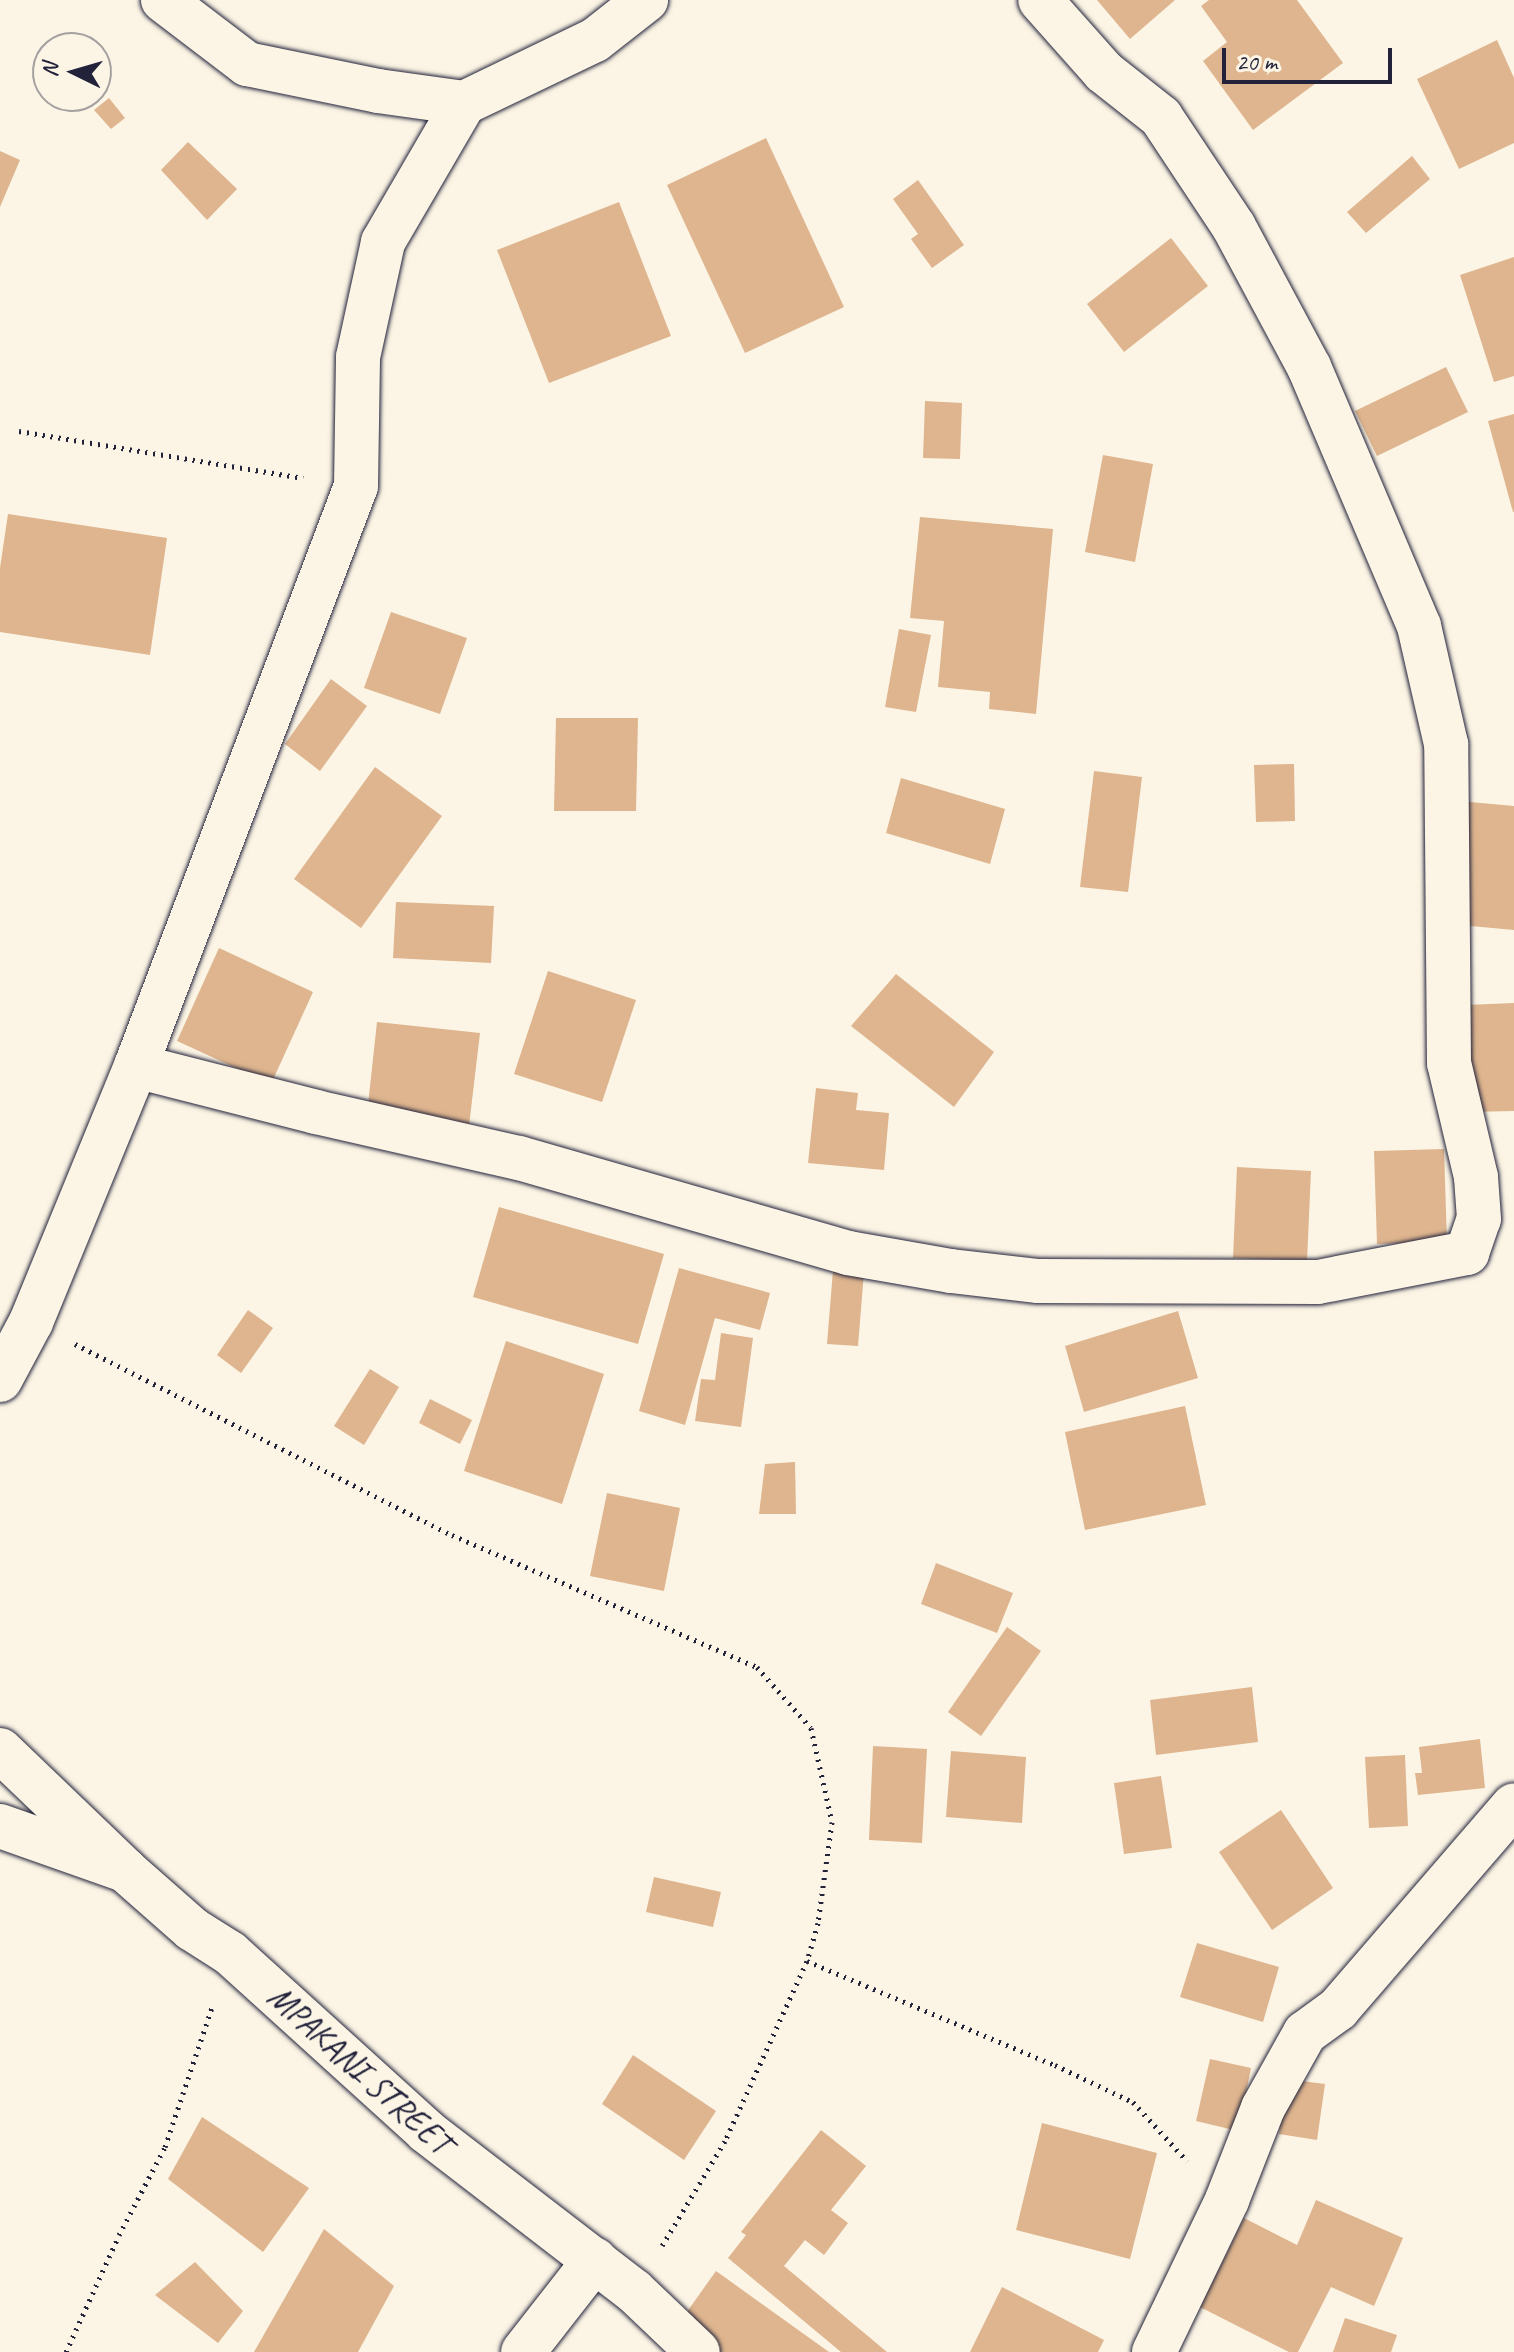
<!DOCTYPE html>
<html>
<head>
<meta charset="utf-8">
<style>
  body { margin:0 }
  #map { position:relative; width:1514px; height:2352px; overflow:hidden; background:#fcf5e5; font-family:Caveat,sans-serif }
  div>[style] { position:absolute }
  .building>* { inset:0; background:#deb58e }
  .path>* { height:5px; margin-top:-2.5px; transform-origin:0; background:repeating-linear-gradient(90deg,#22223b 0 2px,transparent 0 8px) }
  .roads { filter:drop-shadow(0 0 2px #22223b) drop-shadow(0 0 2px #22223b) }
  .street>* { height:44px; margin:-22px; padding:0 22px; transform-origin:22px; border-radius:22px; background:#fcf5e5 }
  .secondary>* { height:44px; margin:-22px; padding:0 22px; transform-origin:22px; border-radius:22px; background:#fcf5e5 }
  span { translate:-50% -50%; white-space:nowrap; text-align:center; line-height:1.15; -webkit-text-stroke:8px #fcf5e5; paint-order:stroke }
  .street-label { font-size:34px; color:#22223b }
  .north { position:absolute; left:32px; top:32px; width:80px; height:80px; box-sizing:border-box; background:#fcf5e5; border:2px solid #a5a1a1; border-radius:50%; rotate:275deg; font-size:22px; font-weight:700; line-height:32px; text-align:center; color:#22223b }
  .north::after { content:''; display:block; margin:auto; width:28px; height:36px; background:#22223b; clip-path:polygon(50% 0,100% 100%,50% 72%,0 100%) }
  .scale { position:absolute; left:1222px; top:48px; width:170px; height:36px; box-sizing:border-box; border:4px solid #22223b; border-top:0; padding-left:10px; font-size:24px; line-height:28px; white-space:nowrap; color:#22223b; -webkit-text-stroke:6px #fcf5e5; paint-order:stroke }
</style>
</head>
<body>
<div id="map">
  <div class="building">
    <i style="clip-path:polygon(1097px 0,1175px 0,1130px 39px)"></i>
    <i style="clip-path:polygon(1209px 0,1297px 0,1343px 63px,1253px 130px,1203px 61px,1227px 42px,1201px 6px)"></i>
    <i style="clip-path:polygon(1497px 40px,1514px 78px,1514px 143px,1459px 169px,1417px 79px)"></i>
    <i style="clip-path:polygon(109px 98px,125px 118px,111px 129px,94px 110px)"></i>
    <i style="clip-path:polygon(766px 138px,844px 307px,745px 353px,667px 185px)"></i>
    <i style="clip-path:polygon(188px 142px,237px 189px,207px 220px,161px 170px)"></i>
    <i style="clip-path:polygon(0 151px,20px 160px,0 207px)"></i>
    <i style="clip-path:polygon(1412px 156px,1430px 179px,1366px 233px,1347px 212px)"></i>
    <i style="clip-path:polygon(918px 180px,964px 245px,932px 268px,911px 239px,918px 234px,893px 199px)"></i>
    <i style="clip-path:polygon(619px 202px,671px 336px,549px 383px,497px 250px)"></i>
    <i style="clip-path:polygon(1171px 238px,1208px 286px,1124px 352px,1087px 304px)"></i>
    <i style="clip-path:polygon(1514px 257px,1514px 376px,1494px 382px,1460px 275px)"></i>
    <i style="clip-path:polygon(1446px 367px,1468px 412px,1377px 456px,1355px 411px)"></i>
    <i style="clip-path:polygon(925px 401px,962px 403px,960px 459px,923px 458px)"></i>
    <i style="clip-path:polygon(1514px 414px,1514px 512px,1513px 512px,1488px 421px)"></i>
    <i style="clip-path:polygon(1103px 455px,1153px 464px,1135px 562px,1085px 552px)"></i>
    <i style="clip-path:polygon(8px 514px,167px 538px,150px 655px,0 632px,0 568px)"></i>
    <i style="clip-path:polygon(920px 517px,1053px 529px,1036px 714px,989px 709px,990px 692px,938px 687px,944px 621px,910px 618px)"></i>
    <i style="clip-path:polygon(391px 612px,467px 638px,440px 714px,364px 688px)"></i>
    <i style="clip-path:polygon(899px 629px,931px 635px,916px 712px,885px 707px)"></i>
    <i style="clip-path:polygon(331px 679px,367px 706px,320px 771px,285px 744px)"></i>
    <i style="clip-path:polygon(556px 718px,638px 718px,636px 811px,554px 811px)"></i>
    <i style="clip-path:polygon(1294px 764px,1295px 821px,1256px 822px,1254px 765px)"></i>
    <i style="clip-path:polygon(375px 767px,442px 816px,361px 928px,294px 879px)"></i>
    <i style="clip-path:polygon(1094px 771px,1142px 777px,1128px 892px,1080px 887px)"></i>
    <i style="clip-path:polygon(901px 778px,1005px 809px,990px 864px,886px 833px)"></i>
    <i style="clip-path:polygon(1459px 801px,1514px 806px,1514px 930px,1449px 924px)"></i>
    <i style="clip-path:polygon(396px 902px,494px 906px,491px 963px,393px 958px)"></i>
    <i style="clip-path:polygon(219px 948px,313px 992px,271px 1084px,177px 1041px)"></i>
    <i style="clip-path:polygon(548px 971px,636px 1000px,602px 1102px,514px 1074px)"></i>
    <i style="clip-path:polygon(896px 974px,994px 1052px,954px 1107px,851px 1026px)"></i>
    <i style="clip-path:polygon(1514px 1003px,1514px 1111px,1468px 1112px,1466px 1005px)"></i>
    <i style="clip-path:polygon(377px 1022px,480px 1033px,469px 1126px,367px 1114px)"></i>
    <i style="clip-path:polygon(816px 1088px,858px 1093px,856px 1110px,889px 1113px,884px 1170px,808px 1163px)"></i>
    <i style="clip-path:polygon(1444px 1149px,1447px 1242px,1377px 1244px,1374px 1151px)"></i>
    <i style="clip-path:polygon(1237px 1167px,1311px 1171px,1307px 1261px,1233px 1258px)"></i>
    <i style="clip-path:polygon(499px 1207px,664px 1254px,638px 1344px,473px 1297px)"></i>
    <i style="clip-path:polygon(679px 1268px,770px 1293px,760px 1330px,715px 1318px,685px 1425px,639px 1411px)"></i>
    <i style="clip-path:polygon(833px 1270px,864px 1272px,858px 1346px,827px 1344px)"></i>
    <i style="clip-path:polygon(248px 1310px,273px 1328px,241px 1373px,217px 1355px)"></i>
    <i style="clip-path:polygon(1178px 1311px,1198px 1378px,1084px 1412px,1065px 1346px)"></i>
    <i style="clip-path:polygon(721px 1333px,753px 1338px,741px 1427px,695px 1421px,701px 1379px,715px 1380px)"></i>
    <i style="clip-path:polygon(506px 1341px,604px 1374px,562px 1504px,464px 1471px)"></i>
    <i style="clip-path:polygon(370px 1369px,399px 1387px,364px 1445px,334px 1426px)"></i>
    <i style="clip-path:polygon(430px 1399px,472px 1420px,460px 1444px,419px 1423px)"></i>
    <i style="clip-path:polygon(1185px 1406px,1206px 1505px,1085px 1530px,1065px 1432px)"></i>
    <i style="clip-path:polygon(795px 1462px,796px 1514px,759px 1514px,765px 1464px)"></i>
    <i style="clip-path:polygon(607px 1493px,680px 1508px,664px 1591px,590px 1576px)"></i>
    <i style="clip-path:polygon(936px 1563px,1013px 1593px,997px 1633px,921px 1604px)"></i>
    <i style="clip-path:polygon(1007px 1627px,1041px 1651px,981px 1736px,948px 1712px)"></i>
    <i style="clip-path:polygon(1252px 1687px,1258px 1742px,1156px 1755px,1150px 1700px)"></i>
    <i style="clip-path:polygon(1480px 1739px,1485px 1788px,1418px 1795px,1415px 1773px,1422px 1773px,1419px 1747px)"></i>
    <i style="clip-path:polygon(873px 1746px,927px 1749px,922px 1843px,869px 1840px)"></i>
    <i style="clip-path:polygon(951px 1751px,1026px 1757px,1022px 1823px,946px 1817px)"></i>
    <i style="clip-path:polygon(1405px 1755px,1408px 1826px,1369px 1828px,1365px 1757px)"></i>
    <i style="clip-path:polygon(1161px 1776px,1172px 1848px,1124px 1854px,1114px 1783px)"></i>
    <i style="clip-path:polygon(1281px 1810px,1333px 1888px,1272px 1930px,1219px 1852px)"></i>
    <i style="clip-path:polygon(654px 1877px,721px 1892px,713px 1927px,646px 1912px)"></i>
    <i style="clip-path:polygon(1197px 1943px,1279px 1967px,1263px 2022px,1180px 1997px)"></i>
    <i style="clip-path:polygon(633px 2055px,716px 2111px,684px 2160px,602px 2104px)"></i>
    <i style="clip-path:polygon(1210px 2059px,1251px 2068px,1238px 2131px,1196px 2121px)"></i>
    <i style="clip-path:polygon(1286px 2079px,1325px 2084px,1317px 2140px,1279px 2134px)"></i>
    <i style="clip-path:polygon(202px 2117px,309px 2188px,263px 2252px,168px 2179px)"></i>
    <i style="clip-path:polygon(1042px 2123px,1157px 2153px,1130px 2259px,1016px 2230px)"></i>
    <i style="clip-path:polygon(821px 2130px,866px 2166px,831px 2210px,848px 2223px,824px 2255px,805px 2240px,784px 2266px,887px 2352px,841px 2352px,728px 2258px,746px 2235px,741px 2232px)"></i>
    <i style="clip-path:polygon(1316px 2200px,1403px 2238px,1374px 2306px,1331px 2287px,1298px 2352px,1289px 2352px,1200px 2307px,1244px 2218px,1297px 2245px)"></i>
    <i style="clip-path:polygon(324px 2229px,394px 2286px,358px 2352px,254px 2352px)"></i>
    <i style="clip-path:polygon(195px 2262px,243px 2311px,218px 2343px,155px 2295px)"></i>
    <i style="clip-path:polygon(716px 2271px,829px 2352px,719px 2352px,679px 2323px)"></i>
    <i style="clip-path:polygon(1002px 2287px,1104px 2340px,1098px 2352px,970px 2352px)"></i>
    <i style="clip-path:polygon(1345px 2318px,1397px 2335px,1391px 2352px,1333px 2352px)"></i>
  </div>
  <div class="path">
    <i style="left:19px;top:431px;width:288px;rotate:9.4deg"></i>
    <i style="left:75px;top:1344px;width:423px;rotate:26.9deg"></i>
    <i style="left:452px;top:1535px;width:332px;rotate:23.4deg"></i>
    <i style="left:757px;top:1667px;width:81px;rotate:48.5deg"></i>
    <i style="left:811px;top:1728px;width:96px;rotate:77.4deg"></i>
    <i style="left:832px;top:1822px;width:102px;rotate:97.9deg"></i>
    <i style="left:818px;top:1923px;width:40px;rotate:106deg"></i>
    <i style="left:807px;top:1961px;width:198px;rotate:114.5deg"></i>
    <i style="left:725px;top:2141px;width:122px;rotate:121deg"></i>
    <i style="left:807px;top:1961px;width:269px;rotate:22.8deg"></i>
    <i style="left:1055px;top:2065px;width:86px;rotate:25.4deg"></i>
    <i style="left:1133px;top:2102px;width:80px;rotate:47.5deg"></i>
    <i style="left:66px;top:2352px;width:128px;rotate:-65.6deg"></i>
    <i style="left:119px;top:2235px;width:99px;rotate:-62.4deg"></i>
    <i style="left:165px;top:2147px;width:148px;rotate:-71.4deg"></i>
  </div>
  <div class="roads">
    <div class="street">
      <i style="left:163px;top:0;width:106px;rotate:37.3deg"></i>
      <i style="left:247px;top:64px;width:134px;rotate:11.6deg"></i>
      <i style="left:378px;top:91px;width:87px;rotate:7.9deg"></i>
      <i style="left:136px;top:1066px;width:186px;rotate:14.3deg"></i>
      <i style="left:316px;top:1112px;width:208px;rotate:12.8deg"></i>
      <i style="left:519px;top:1158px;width:342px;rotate:16.1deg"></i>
      <i style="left:848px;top:1253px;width:105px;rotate:9.9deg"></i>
      <i style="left:951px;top:1271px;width:88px;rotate:6.6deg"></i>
      <i style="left:1038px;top:1281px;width:280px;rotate:0.2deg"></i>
      <i style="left:1318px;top:1282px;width:152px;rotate:-11deg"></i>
      <i style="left:1467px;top:1253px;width:36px;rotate:-71deg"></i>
      <i style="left:1479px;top:1219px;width:42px;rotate:-94.1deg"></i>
      <i style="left:1476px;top:1177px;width:117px;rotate:-103.3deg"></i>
      <i style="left:1449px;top:1063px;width:319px;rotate:-90.5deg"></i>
      <i style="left:1446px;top:744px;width:121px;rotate:-102.9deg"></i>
      <i style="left:1419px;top:626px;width:281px;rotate:-113deg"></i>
      <i style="left:1309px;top:367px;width:159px;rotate:-118.2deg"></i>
      <i style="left:1234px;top:227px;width:132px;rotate:-123.6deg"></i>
      <i style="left:1161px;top:117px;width:73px;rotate:-141.7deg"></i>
      <i style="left:1104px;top:72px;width:96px;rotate:-131.6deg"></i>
      <i style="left:0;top:1380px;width:66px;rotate:-61.9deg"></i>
      <i style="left:31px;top:1322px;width:277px;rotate:-67.7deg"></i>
      <i style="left:136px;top:1066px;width:620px;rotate:-69.23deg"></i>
      <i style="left:356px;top:486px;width:129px;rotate:-89.1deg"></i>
      <i style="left:358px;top:357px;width:118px;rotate:-77.7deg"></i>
      <i style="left:383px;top:242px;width:161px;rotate:-59.8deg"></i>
      <i style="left:464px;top:103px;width:145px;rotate:-25.7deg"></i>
      <i style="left:595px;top:40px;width:65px;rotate:-38.1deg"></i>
      <i style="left:0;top:1750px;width:173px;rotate:43.8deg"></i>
      <i style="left:523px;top:2352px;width:117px;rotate:-52deg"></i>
      <i style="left:1154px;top:2352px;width:169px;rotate:-64.3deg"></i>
      <i style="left:1227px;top:2200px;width:99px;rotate:-68.6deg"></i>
      <i style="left:1263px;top:2108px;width:86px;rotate:-60.8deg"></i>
      <i style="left:1305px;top:2033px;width:41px;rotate:-36deg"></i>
      <i style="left:1338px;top:2009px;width:269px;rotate:-49.2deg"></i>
    </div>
    <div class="secondary">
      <i style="left:0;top:1826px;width:133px;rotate:19.4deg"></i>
      <i style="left:125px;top:1870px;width:89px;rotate:41.4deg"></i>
      <i style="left:192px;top:1929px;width:45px;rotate:32.3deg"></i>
      <i style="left:230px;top:1953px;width:265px;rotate:42.2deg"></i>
      <i style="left:426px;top:2131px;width:262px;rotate:37.6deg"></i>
      <i style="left:634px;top:2291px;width:88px;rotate:43.6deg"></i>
    </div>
  </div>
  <div class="street-label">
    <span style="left:360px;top:2069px;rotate:42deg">MPAKANI STREET</span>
  </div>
  <div class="north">N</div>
  <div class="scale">20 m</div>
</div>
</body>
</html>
